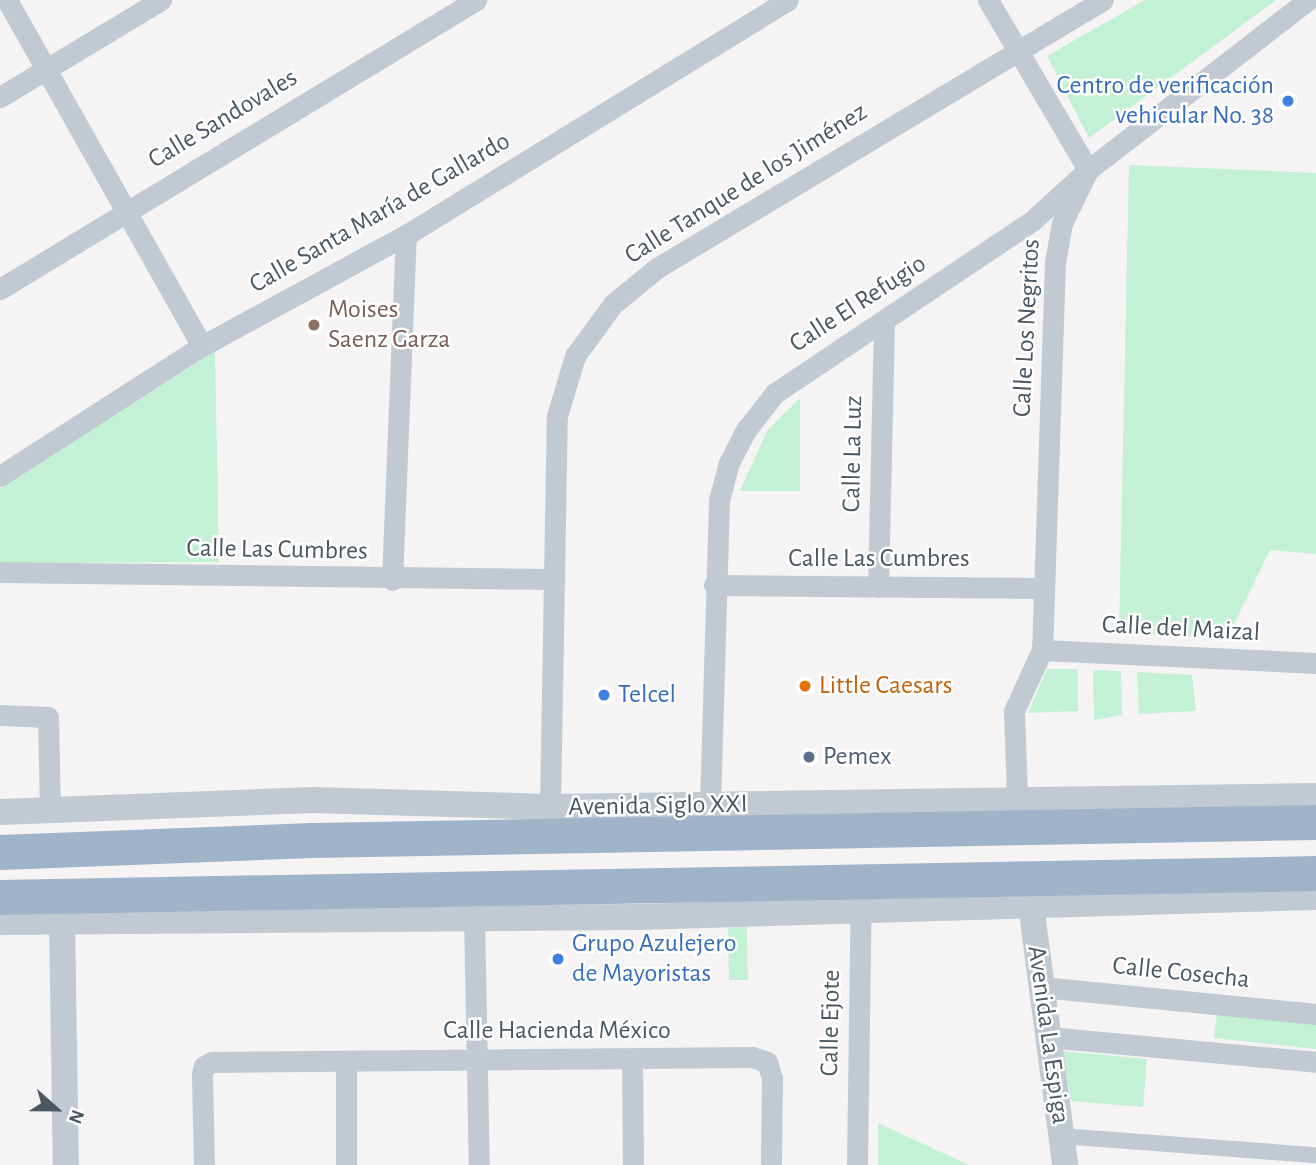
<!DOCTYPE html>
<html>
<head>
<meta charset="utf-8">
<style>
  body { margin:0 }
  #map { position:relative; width:1316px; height:1165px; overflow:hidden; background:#f5f3f3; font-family:"Alegreya Sans",sans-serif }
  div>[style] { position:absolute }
  .green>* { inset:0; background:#c3f1d5 }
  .pedestrian>* { height:16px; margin:-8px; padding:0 8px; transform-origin:8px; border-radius:8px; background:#c1cad2 }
  .minor>* { height:21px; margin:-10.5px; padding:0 10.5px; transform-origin:10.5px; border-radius:10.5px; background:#c1cad2 }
  .tertiary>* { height:26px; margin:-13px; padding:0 13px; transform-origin:13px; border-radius:13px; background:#c1cad2 }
  .trunk>* { height:35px; margin:-17.5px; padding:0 17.5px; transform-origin:17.5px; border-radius:17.5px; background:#9fb4c9 }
  .dots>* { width:19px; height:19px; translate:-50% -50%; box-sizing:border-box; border:4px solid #fff; border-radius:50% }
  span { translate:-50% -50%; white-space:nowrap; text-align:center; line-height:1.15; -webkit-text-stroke:5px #fff; paint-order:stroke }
  .shop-label { font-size:26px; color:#366cbe }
  .right { translate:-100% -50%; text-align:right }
  .left { translate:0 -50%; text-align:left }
  .street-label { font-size:26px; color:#4a5661 }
  .education-label { font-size:26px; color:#785e54 }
  .food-label { font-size:26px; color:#c56008 }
  .service-label { font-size:26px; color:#4e5e75 }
  .north { position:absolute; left:21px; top:1074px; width:70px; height:70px; -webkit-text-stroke:5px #fff; paint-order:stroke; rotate:111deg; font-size:19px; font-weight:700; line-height:28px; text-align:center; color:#4a5661 }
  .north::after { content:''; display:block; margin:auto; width:24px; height:32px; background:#4a5661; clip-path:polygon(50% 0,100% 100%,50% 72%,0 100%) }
</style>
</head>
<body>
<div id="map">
  <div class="green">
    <i style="clip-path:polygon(1145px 0,1276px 0,1089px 138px,1047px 56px)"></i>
    <i style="clip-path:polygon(1129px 165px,1316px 173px,1316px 554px,1270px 550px,1227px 638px,1119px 633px)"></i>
    <i style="clip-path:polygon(215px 351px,219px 562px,0 563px,0 489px)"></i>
    <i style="clip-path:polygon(800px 398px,800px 491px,740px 491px,767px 431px)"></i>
    <i style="clip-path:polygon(1047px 669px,1078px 669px,1078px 711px,1028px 713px)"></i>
    <i style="clip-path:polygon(1093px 670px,1121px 671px,1122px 715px,1094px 720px)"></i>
    <i style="clip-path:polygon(1137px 672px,1192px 675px,1196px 711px,1139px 714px)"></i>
    <i style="clip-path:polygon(747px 927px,748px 980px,729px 980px,728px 928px)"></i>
    <i style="clip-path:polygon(1217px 1014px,1316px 1025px,1316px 1049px,1214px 1038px)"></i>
    <i style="clip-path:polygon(1063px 1051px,1147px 1059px,1143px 1107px,1071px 1101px)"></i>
    <i style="clip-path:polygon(878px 1123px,969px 1165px,878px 1165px)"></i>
  </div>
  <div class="pedestrian">
    <i style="left:1061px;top:1136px;width:256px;rotate:4.3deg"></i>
  </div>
  <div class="minor">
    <i style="left:7px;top:0;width:397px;rotate:60.6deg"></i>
    <i style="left:988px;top:0;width:197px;rotate:59.5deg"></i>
    <i style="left:1088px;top:170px;width:59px;rotate:116.1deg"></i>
    <i style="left:1062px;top:223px;width:40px;rotate:100deg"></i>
    <i style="left:1055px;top:262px;width:388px;rotate:91.9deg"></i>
    <i style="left:1042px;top:650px;width:67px;rotate:114.7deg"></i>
    <i style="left:1014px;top:711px;width:87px;rotate:88deg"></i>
    <i style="left:0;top:97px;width:188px;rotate:-31.1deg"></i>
    <i style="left:0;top:289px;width:557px;rotate:-31.26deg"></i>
    <i style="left:0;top:476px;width:240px;rotate:-32.8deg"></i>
    <i style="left:202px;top:346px;width:232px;rotate:-28.6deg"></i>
    <i style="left:406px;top:235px;width:448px;rotate:-31.6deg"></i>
    <i style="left:0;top:572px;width:553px;rotate:0.73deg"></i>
    <i style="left:392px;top:580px;width:345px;rotate:-87.7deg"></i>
    <i style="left:714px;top:585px;width:330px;rotate:0.5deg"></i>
    <i style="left:878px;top:587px;width:264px;rotate:-88.7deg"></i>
    <i style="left:1042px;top:650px;width:274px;rotate:2.7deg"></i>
    <i style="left:0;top:715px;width:48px;rotate:2.4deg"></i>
    <i style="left:48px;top:717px;width:95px;rotate:88.8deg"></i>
    <i style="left:710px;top:805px;width:305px;rotate:-88.3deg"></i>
    <i style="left:719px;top:500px;width:38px;rotate:-75deg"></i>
    <i style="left:729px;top:463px;width:37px;rotate:-63deg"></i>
    <i style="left:746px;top:430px;width:47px;rotate:-51.9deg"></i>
    <i style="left:775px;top:393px;width:309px;rotate:-33.8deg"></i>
    <i style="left:1032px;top:221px;width:76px;rotate:-42.3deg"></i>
    <i style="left:1088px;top:170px;width:278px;rotate:-37.7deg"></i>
    <i style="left:550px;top:807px;width:391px;rotate:-89deg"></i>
    <i style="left:557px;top:416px;width:63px;rotate:-73.3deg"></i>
    <i style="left:575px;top:356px;width:64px;rotate:-53.8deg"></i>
    <i style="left:613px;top:304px;width:57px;rotate:-39.3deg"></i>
    <i style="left:657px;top:268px;width:520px;rotate:-31deg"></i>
    <i style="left:474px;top:915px;width:250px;rotate:88.9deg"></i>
    <i style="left:1041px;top:987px;width:276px;rotate:5.6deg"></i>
    <i style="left:1048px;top:1037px;width:269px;rotate:5.3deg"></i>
    <i style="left:632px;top:1060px;width:105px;rotate:89.5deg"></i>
    <i style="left:346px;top:1061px;width:104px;rotate:90deg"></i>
    <i style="left:204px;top:1165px;width:91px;rotate:-91.3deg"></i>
    <i style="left:202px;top:1074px;width:8px;rotate:-76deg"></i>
    <i style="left:204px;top:1066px;width:9px;rotate:-27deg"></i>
    <i style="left:212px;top:1062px;width:540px;rotate:-0.53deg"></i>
    <i style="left:752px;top:1057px;width:16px;rotate:18deg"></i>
    <i style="left:767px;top:1062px;width:17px;rotate:73deg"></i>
    <i style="left:772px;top:1078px;width:87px;rotate:90.7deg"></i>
    <i style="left:857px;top:1165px;width:270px;rotate:-89.2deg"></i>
  </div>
  <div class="tertiary">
    <i style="left:0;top:812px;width:313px;rotate:-2.2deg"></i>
    <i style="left:313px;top:800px;width:237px;rotate:1.7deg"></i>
    <i style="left:550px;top:807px;width:766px;rotate:-0.82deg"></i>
    <i style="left:1031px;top:905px;width:262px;rotate:82.5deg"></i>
    <i style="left:62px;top:920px;width:245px;rotate:89.1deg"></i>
    <i style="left:0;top:922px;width:638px;rotate:-0.45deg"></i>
    <i style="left:638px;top:917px;width:678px;rotate:-1.69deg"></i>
  </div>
  <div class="trunk">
    <i style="left:0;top:852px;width:312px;rotate:-2.2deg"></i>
    <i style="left:312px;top:840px;width:1004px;rotate:-1.03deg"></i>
    <i style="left:0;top:897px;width:1316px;rotate:-1.04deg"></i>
  </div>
  <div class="dots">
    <i style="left:1288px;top:101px;background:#3f7fe0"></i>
    <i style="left:314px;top:325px;background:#8d6e63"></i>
    <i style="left:805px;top:686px;background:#e8710a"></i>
    <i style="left:604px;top:695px;background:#3f7fe0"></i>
    <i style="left:809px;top:757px;background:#5c6f8a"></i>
    <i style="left:558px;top:959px;background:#3f7fe0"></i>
  </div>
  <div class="shop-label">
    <span class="right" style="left:1274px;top:101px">Centro de verificación<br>vehicular No. 38</span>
    <span class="left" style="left:618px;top:695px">Telcel</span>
    <span class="left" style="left:572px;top:959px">Grupo Azulejero<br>de Mayoristas</span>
  </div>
  <div class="street-label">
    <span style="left:223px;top:119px;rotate:-31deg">Calle Sandovales</span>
    <span style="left:746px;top:184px;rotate:-32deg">Calle Tanque de los Jiménez</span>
    <span style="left:380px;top:213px;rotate:-30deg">Calle Santa María de Gallardo</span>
    <span style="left:858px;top:304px;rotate:-33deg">Calle El Refugio</span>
    <span style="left:1027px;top:328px;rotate:-87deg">Calle Los Negritos</span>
    <span style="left:853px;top:454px;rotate:-89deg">Calle La Luz</span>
    <span style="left:277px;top:550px;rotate:1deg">Calle Las Cumbres</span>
    <span style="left:879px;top:559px">Calle Las Cumbres</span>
    <span style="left:1181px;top:629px;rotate:3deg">Calle del Maizal</span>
    <span style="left:658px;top:806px;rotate:-1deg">Avenida Siglo XXI</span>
    <span style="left:1181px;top:973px;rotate:6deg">Calle Cosecha</span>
    <span style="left:831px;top:1023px;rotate:-89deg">Calle Ejote</span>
    <span style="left:557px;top:1031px">Calle Hacienda México</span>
    <span style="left:1048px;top:1035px;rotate:82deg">Avenida La Espiga</span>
  </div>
  <div class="education-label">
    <span class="left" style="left:328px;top:325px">Moises<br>Saenz Garza</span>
  </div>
  <div class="food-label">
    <span class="left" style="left:819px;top:686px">Little Caesars</span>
  </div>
  <div class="service-label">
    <span class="left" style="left:823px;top:757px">Pemex</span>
  </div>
  <div class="north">N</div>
</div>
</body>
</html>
